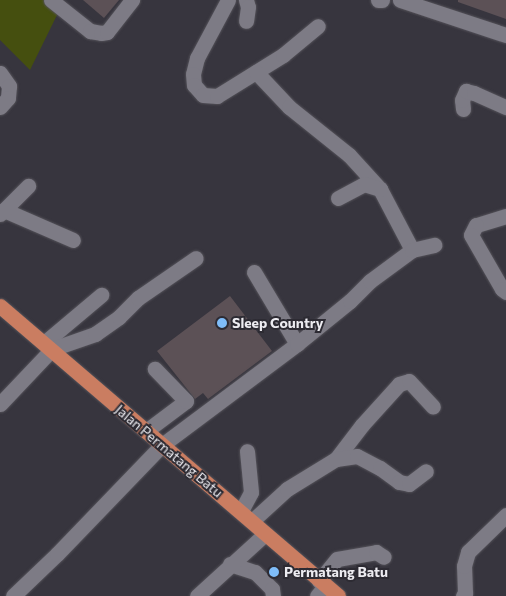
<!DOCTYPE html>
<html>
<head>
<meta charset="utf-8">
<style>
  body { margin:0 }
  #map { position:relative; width:506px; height:596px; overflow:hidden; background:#37353e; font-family:Commissioner,sans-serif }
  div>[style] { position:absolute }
  .green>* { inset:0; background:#454f0f }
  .building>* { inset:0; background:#5c5156 }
  .roads { filter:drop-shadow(0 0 1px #545259) drop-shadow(0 0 1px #545259) }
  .minor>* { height:15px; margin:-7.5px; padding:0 7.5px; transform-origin:7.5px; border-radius:7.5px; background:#7d7b85 }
  .major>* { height:15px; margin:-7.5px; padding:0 7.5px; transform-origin:7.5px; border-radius:7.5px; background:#ca7d61 }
  .dots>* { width:14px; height:14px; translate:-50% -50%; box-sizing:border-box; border:2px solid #2d2b33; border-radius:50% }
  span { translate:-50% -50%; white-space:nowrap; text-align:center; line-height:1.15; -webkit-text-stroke:4px #2d2b33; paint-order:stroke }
  .poi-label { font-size:14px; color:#edecf1; font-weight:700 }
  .left { translate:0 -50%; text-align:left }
  .street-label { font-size:14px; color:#edecf1 }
</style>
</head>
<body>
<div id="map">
  <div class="green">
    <i style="clip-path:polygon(0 0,46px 0,59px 11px,30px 70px,0 40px)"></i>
  </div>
  <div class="building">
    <i style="clip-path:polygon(83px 0,119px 0,104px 18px)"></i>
    <i style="clip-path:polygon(458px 0,506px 0,506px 19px,458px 2px)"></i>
    <i style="clip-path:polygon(230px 296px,272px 351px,208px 399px,203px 393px,195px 399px,157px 351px)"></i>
  </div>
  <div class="roads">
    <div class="minor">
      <i style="left:51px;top:0;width:50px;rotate:38.5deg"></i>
      <i style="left:90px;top:31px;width:11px;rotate:10deg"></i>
      <i style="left:101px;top:33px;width:6px;rotate:-9deg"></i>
      <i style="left:107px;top:32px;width:41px;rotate:-52deg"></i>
      <i style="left:228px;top:0;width:66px;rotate:118.1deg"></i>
      <i style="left:197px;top:58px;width:16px;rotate:104deg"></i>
      <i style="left:193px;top:74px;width:11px;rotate:85deg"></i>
      <i style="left:194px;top:85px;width:13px;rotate:48deg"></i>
      <i style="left:203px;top:95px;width:14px;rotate:4deg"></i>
      <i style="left:217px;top:96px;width:78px;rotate:-31.8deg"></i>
      <i style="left:283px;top:55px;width:45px;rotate:-39.6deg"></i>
      <i style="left:246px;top:0;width:7px;rotate:74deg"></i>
      <i style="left:248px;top:7px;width:14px;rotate:98deg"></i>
      <i style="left:378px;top:0;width:4px"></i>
      <i style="left:400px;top:0;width:112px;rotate:18.3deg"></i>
      <i style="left:256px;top:72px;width:48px;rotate:46.7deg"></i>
      <i style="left:289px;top:107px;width:77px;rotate:38.7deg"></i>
      <i style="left:349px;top:155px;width:46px;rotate:47.6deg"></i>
      <i style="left:380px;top:189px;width:69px;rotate:62.3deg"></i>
      <i style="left:0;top:73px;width:16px;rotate:55deg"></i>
      <i style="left:9px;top:86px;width:12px;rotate:95deg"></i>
      <i style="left:8px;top:98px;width:12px;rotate:132deg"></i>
      <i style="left:463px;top:109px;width:9px;rotate:-96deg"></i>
      <i style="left:462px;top:100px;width:10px;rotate:-66deg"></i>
      <i style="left:466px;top:91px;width:8px;rotate:14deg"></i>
      <i style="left:474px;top:93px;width:35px;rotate:24deg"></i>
      <i style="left:338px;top:198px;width:30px;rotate:-28deg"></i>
      <i style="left:364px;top:184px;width:17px;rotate:17deg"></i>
      <i style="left:4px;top:210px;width:75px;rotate:23.5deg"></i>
      <i style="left:0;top:214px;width:40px;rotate:-45deg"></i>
      <i style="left:506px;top:216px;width:31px;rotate:163deg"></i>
      <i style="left:476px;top:225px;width:11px;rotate:117deg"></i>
      <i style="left:471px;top:235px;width:62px;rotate:60.1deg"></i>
      <i style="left:502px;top:289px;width:5px;rotate:37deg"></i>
      <i style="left:254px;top:272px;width:84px;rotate:59.2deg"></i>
      <i style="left:44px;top:343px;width:75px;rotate:-40.1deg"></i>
      <i style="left:0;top:404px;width:76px;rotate:-46.6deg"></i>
      <i style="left:52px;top:349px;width:46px;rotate:-19.2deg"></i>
      <i style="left:95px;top:334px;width:29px;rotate:-35deg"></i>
      <i style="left:119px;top:317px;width:27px;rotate:-45deg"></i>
      <i style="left:138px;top:298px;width:70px;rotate:-34.6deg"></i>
      <i style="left:146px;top:431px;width:50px;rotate:-36.9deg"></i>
      <i style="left:186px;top:401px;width:45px;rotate:-134.1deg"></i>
      <i style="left:336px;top:459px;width:43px;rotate:-52.6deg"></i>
      <i style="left:362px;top:425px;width:55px;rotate:-47.9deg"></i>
      <i style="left:399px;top:384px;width:10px;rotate:-17deg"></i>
      <i style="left:409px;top:381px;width:35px;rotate:47deg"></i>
      <i style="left:241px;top:511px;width:21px;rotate:-62deg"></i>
      <i style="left:251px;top:492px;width:41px;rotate:-95.6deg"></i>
      <i style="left:252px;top:521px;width:47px;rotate:-42.4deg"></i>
      <i style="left:287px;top:489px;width:57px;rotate:-31.5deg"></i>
      <i style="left:336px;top:459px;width:21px;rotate:-8deg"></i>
      <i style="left:357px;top:456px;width:26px;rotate:28deg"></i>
      <i style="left:380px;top:468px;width:24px;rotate:36deg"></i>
      <i style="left:399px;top:482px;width:10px;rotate:11deg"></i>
      <i style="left:409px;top:484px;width:21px;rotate:-37deg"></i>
      <i style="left:230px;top:564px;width:26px;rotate:18deg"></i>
      <i style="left:255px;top:572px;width:24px;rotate:45deg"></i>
      <i style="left:272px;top:589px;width:7px;rotate:82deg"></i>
      <i style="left:319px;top:581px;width:28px;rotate:-51deg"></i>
      <i style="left:337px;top:559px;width:40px;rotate:-10deg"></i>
      <i style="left:376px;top:552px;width:9px;rotate:32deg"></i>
      <i style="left:13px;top:596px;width:61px;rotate:-43.7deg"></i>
      <i style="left:57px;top:554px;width:151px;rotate:-46.1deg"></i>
      <i style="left:162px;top:445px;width:169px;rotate:-36.8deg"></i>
      <i style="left:297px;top:344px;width:68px;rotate:-39.1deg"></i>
      <i style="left:350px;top:301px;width:28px;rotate:-45deg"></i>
      <i style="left:370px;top:281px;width:52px;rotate:-36.4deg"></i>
      <i style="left:412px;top:250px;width:23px;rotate:-13deg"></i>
      <i style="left:197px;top:596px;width:92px;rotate:-42.4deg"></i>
      <i style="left:317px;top:596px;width:13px;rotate:-51deg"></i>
      <i style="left:463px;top:596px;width:4px;rotate:-56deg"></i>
      <i style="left:465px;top:593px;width:27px;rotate:-92deg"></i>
      <i style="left:464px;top:566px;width:15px;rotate:-74deg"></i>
      <i style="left:468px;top:552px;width:53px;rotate:-44.2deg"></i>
    </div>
    <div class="major">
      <i style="left:0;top:306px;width:445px;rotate:40.6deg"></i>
    </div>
  </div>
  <div class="dots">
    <i style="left:222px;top:323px;background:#7fbdf9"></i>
    <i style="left:274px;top:572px;background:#7fbdf9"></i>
  </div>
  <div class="poi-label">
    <span class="left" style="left:232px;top:323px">Sleep Country</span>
    <span class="left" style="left:284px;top:572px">Permatang Batu</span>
  </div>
  <div class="street-label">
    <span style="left:169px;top:451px;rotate:40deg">Jalan Permatang Batu</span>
  </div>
</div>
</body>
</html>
